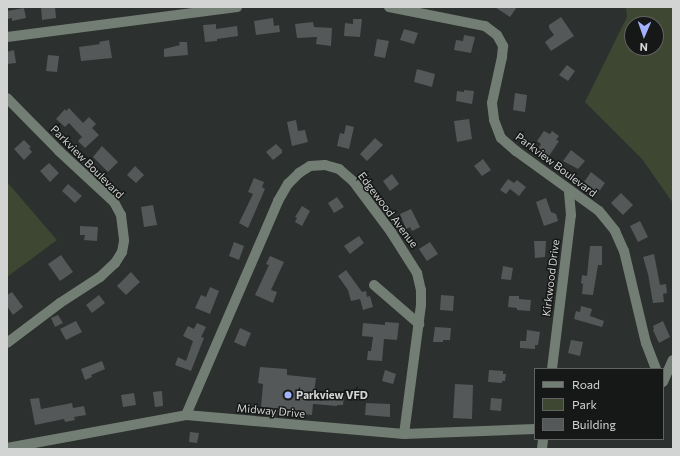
<!DOCTYPE html>
<html>
<head>
<meta charset="utf-8">
<style>
  body { margin:0 }
  #map { position:relative; width:680px; height:456px; overflow:hidden; background:#2c302e; font-family:Commissioner,sans-serif }
  div>[style] { position:absolute }
  .green>* { inset:0; background:#3e4731 }
  .building>* { inset:0; background:#545858 }
  .minor>* { height:10px; margin:-5px; padding:0 5px; transform-origin:5px; border-radius:5px; background:#727d73 }
  .dots>* { width:11px; height:11px; translate:-50% -50%; box-sizing:border-box; border:2px solid #161817; border-radius:50% }
  span { translate:-50% -50%; white-space:nowrap; text-align:center; line-height:1.15; -webkit-text-stroke:3px #161817; paint-order:stroke }
  .street-label { font-size:11px; color:#d1d4d3 }
  .poi-label { font-size:11px; color:#d1d4d3; font-weight:700 }
  .left { translate:0 -50%; text-align:left }
  .frame { position:absolute; inset:0; border:8px solid #d1d4d3; pointer-events:none }
  .legend { position:absolute; left:534px; top:368px; width:130px; height:72px; box-sizing:border-box; background:#161817; border:1px solid #616362; margin:0; padding:5px 7px; list-style:none; font-size:12px; color:#d1d4d3 }
  .legend li { display:flex; align-items:center; gap:8px; height:20px }
  .legend b { width:20px; border:1px solid #616362 }
  .north { position:absolute; left:624px; top:16px; width:40px; height:40px; box-sizing:border-box; background:#161817; border:1px solid #616362; border-radius:50%; rotate:182deg; font-size:11px; font-weight:700; line-height:16px; text-align:center; color:#d1d4d3 }
  .north::after { content:''; display:block; margin:auto; width:14px; height:18px; background:#a3b2fd; clip-path:polygon(50% 0,100% 100%,50% 72%,0 100%) }
</style>
</head>
<body>
<div id="map">
  <div class="green">
    <i style="clip-path:polygon(evenodd,626px 7px,673px 7px,673px 203px,642px 159px,585px 102px,627px 17px,626px 7px,632px 24px,656px 24px,656px 48px,632px 48px,632px 24px)"></i>
    <i style="clip-path:polygon(7px 182px,57px 240px,7px 277px)"></i>
  </div>
  <div class="building">
    <i style="clip-path:polygon(41px 7px,55px 7px,56px 18px,42px 20px)"></i>
    <i style="clip-path:polygon(495px 7px,517px 7px,510px 17px)"></i>
    <i style="clip-path:polygon(24px 8px,26px 18px,12px 21px,12px 18px,7px 19px,7px 11px)"></i>
    <i style="clip-path:polygon(561px 17px,574px 36px,551px 51px,545px 42px,554px 35px,549px 28px,549px 25px)"></i>
    <i style="clip-path:polygon(273px 18px,274px 26px,279px 25px,280px 32px,256px 35px,254px 21px)"></i>
    <i style="clip-path:polygon(353px 19px,362px 19px,360px 37px,344px 36px,345px 23px,353px 24px)"></i>
    <i style="clip-path:polygon(313px 22px,314px 27px,332px 28px,331px 46px,316px 44px,317px 37px,297px 38px,295px 24px)"></i>
    <i style="clip-path:polygon(216px 24px,216px 29px,237px 26px,238px 36px,217px 39px,217px 41px,205px 42px,203px 25px)"></i>
    <i style="clip-path:polygon(404px 29px,418px 33px,414px 44px,400px 40px)"></i>
    <i style="clip-path:polygon(464px 35px,475px 37px,471px 53px,454px 50px,456px 40px,463px 41px)"></i>
    <i style="clip-path:polygon(377px 39px,389px 41px,385px 58px,374px 56px)"></i>
    <i style="clip-path:polygon(109px 40px,112px 58px,81px 61px,79px 47px,100px 44px,99px 42px)"></i>
    <i style="clip-path:polygon(179px 42px,187px 42px,188px 55px,164px 57px,164px 49px,180px 45px)"></i>
    <i style="clip-path:polygon(14px 50px,16px 63px,7px 64px,7px 52px)"></i>
    <i style="clip-path:polygon(48px 55px,59px 56px,57px 72px,46px 71px)"></i>
    <i style="clip-path:polygon(567px 65px,575px 71px,568px 81px,559px 75px)"></i>
    <i style="clip-path:polygon(417px 69px,435px 74px,432px 87px,414px 82px)"></i>
    <i style="clip-path:polygon(464px 90px,474px 91px,472px 104px,456px 101px,457px 91px,464px 92px)"></i>
    <i style="clip-path:polygon(515px 93px,527px 95px,525px 112px,513px 110px)"></i>
    <i style="clip-path:polygon(69px 108px,83px 123px,89px 117px,96px 124px,92px 128px,99px 135px,85px 148px,78px 141px,82px 137px,69px 123px,65px 127px,56px 119px,65px 109px,66px 111px)"></i>
    <i style="clip-path:polygon(469px 119px,472px 139px,457px 142px,454px 121px)"></i>
    <i style="clip-path:polygon(296px 120px,298px 131px,305px 130px,308px 142px,292px 146px,287px 122px)"></i>
    <i style="clip-path:polygon(346px 125px,354px 127px,349px 149px,337px 146px,340px 133px,344px 134px)"></i>
    <i style="clip-path:polygon(544px 131px,550px 134px,552px 131px,559px 136px,556px 140px,559px 141px,549px 156px,538px 149px,541px 144px,537px 141px)"></i>
    <i style="clip-path:polygon(375px 138px,383px 145px,367px 161px,360px 154px)"></i>
    <i style="clip-path:polygon(24px 140px,31px 147px,29px 148px,32px 152px,24px 160px,14px 149px)"></i>
    <i style="clip-path:polygon(276px 144px,282px 150px,282px 153px,273px 160px,266px 152px)"></i>
    <i style="clip-path:polygon(102px 146px,118px 162px,108px 172px,93px 157px)"></i>
    <i style="clip-path:polygon(571px 150px,585px 161px,578px 169px,563px 161px)"></i>
    <i style="clip-path:polygon(483px 159px,491px 170px,482px 176px,474px 166px)"></i>
    <i style="clip-path:polygon(49px 163px,59px 173px,50px 182px,40px 171px)"></i>
    <i style="clip-path:polygon(135px 166px,144px 175px,136px 183px,127px 175px)"></i>
    <i style="clip-path:polygon(591px 172px,605px 183px,598px 193px,584px 182px)"></i>
    <i style="clip-path:polygon(392px 174px,399px 184px,390px 191px,383px 181px)"></i>
    <i style="clip-path:polygon(254px 178px,264px 182px,262px 187px,265px 189px,248px 228px,239px 223px,253px 194px,248px 192px)"></i>
    <i style="clip-path:polygon(508px 179px,514px 183px,517px 180px,526px 187px,519px 196px,510px 189px,506px 194px,500px 190px)"></i>
    <i style="clip-path:polygon(68px 184px,82px 196px,75px 203px,62px 191px)"></i>
    <i style="clip-path:polygon(621px 193px,633px 205px,623px 215px,611px 203px)"></i>
    <i style="clip-path:polygon(337px 197px,344px 207px,334px 213px,328px 203px)"></i>
    <i style="clip-path:polygon(546px 198px,551px 212px,556px 214px,558px 221px,544px 226px,536px 202px)"></i>
    <i style="clip-path:polygon(153px 205px,157px 225px,144px 227px,141px 207px)"></i>
    <i style="clip-path:polygon(302px 206px,310px 211px,302px 226px,295px 222px,297px 218px,295px 217px)"></i>
    <i style="clip-path:polygon(411px 209px,420px 227px,412px 231px,410px 227px,406px 229px,400px 214px)"></i>
    <i style="clip-path:polygon(640px 221px,648px 237px,638px 242px,630px 226px)"></i>
    <i style="clip-path:polygon(80px 226px,98px 227px,97px 241px,84px 240px,85px 235px,80px 235px)"></i>
    <i style="clip-path:polygon(359px 236px,364px 243px,350px 254px,344px 246px)"></i>
    <i style="clip-path:polygon(534px 241px,546px 241px,545px 257px,535px 258px)"></i>
    <i style="clip-path:polygon(234px 242px,244px 246px,239px 260px,229px 256px)"></i>
    <i style="clip-path:polygon(430px 242px,438px 254px,427px 261px,419px 249px)"></i>
    <i style="clip-path:polygon(590px 246px,602px 246px,602px 265px,598px 265px,593px 295px,582px 294px,583px 284px,581px 283px,582px 275px,587px 276px)"></i>
    <i style="clip-path:polygon(654px 254px,660px 285px,666px 284px,667px 293px,663px 294px,664px 302px,653px 303px,648px 274px,643px 257px)"></i>
    <i style="clip-path:polygon(61px 255px,73px 272px,60px 281px,48px 264px)"></i>
    <i style="clip-path:polygon(270px 256px,284px 262px,271px 290px,277px 292px,273px 303px,255px 295px,269px 265px,266px 264px)"></i>
    <i style="clip-path:polygon(503px 266px,513px 268px,511px 280px,501px 279px)"></i>
    <i style="clip-path:polygon(346px 270px,362px 292px,366px 291px,367px 297px,370px 296px,373px 307px,363px 310px,360px 299px,351px 301px,348px 290px,338px 276px)"></i>
    <i style="clip-path:polygon(131px 272px,140px 282px,126px 295px,117px 286px)"></i>
    <i style="clip-path:polygon(210px 287px,219px 291px,210px 314px,195px 308px,201px 295px,206px 297px)"></i>
    <i style="clip-path:polygon(12px 292px,23px 307px,13px 315px,7px 306px,7px 295px)"></i>
    <i style="clip-path:polygon(99px 295px,105px 303px,92px 313px,86px 305px)"></i>
    <i style="clip-path:polygon(441px 295px,454px 296px,453px 311px,440px 310px)"></i>
    <i style="clip-path:polygon(509px 296px,519px 296px,519px 299px,531px 300px,530px 311px,517px 310px,517px 308px,508px 307px)"></i>
    <i style="clip-path:polygon(581px 306px,592px 309px,590px 316px,604px 321px,602px 327px,574px 319px,576px 311px,580px 312px)"></i>
    <i style="clip-path:polygon(58px 315px,63px 323px,55px 327px,51px 318px)"></i>
    <i style="clip-path:polygon(76px 321px,82px 332px,66px 340px,60px 329px)"></i>
    <i style="clip-path:polygon(663px 321px,670px 337px,659px 343px,653px 330px,654px 329px,653px 326px)"></i>
    <i style="clip-path:polygon(385px 322px,399px 323px,397px 340px,384px 339px,382px 361px,367px 360px,368px 351px,371px 351px,373px 337px,362px 336px,363px 323px,385px 325px)"></i>
    <i style="clip-path:polygon(197px 323px,206px 327px,201px 337px,204px 338px,191px 371px,175px 365px,178px 357px,186px 361px,193px 341px,183px 336px,188px 326px,194px 329px)"></i>
    <i style="clip-path:polygon(435px 327px,451px 328px,450px 340px,443px 340px,443px 342px,433px 342px)"></i>
    <i style="clip-path:polygon(240px 328px,251px 333px,245px 347px,234px 342px)"></i>
    <i style="clip-path:polygon(527px 330px,540px 332px,538px 345px,535px 345px,535px 349px,520px 348px,520px 341px,526px 341px)"></i>
    <i style="clip-path:polygon(571px 340px,583px 342px,580px 356px,568px 353px)"></i>
    <i style="clip-path:polygon(102px 361px,105px 369px,91px 375px,92px 377px,85px 380px,81px 369px)"></i>
    <i style="clip-path:polygon(260px 367px,287px 369px,287px 375px,316px 378px,314px 392px,344px 395px,343px 405px,337px 405px,337px 406px,313px 404px,312px 415px,272px 411px,273px 408px,261px 407px,263px 384px,258px 383px)"></i>
    <i style="clip-path:polygon(385px 370px,396px 374px,393px 384px,382px 381px)"></i>
    <i style="clip-path:polygon(489px 370px,503px 371px,503px 374px,506px 374px,505px 381px,502px 381px,502px 383px,488px 382px)"></i>
    <i style="clip-path:polygon(455px 384px,473px 385px,472px 419px,453px 418px)"></i>
    <i style="clip-path:polygon(162px 391px,163px 406px,155px 407px,153px 392px)"></i>
    <i style="clip-path:polygon(134px 393px,136px 405px,123px 407px,121px 395px)"></i>
    <i style="clip-path:polygon(39px 398px,41px 409px,72px 403px,73px 408px,84px 406px,86px 415px,74px 417px,75px 420px,65px 422px,64px 419px,35px 425px,30px 399px)"></i>
    <i style="clip-path:polygon(491px 398px,502px 399px,501px 411px,490px 410px)"></i>
    <i style="clip-path:polygon(366px 403px,390px 404px,390px 417px,365px 415px)"></i>
    <i style="clip-path:polygon(190px 432px,199px 433px,197px 443px,189px 442px)"></i>
  </div>
  <div class="minor">
    <i style="left:389px;top:7px;width:98px;rotate:11.2deg"></i>
    <i style="left:485px;top:26px;width:15px;rotate:37deg"></i>
    <i style="left:497px;top:35px;width:13px;rotate:61deg"></i>
    <i style="left:503px;top:46px;width:11px;rotate:95deg"></i>
    <i style="left:502px;top:57px;width:47px;rotate:102.3deg"></i>
    <i style="left:492px;top:103px;width:17px;rotate:83deg"></i>
    <i style="left:494px;top:120px;width:19px;rotate:69deg"></i>
    <i style="left:501px;top:138px;width:20px;rotate:41deg"></i>
    <i style="left:516px;top:151px;width:102px;rotate:35.9deg"></i>
    <i style="left:599px;top:211px;width:26px;rotate:51deg"></i>
    <i style="left:615px;top:231px;width:22px;rotate:66deg"></i>
    <i style="left:624px;top:251px;width:95px;rotate:76.6deg"></i>
    <i style="left:646px;top:343px;width:28px;rotate:69deg"></i>
    <i style="left:7px;top:37px;width:232px;rotate:-7.4deg"></i>
    <i style="left:7px;top:98px;width:74px;rotate:45.5deg"></i>
    <i style="left:59px;top:151px;width:75px;rotate:42.8deg"></i>
    <i style="left:114px;top:202px;width:15px;rotate:62deg"></i>
    <i style="left:121px;top:215px;width:26px;rotate:83deg"></i>
    <i style="left:124px;top:241px;width:11px;rotate:100deg"></i>
    <i style="left:122px;top:252px;width:13px;rotate:122deg"></i>
    <i style="left:115px;top:263px;width:21px;rotate:137deg"></i>
    <i style="left:100px;top:277px;width:48px;rotate:147deg"></i>
    <i style="left:60px;top:303px;width:66px;rotate:143deg"></i>
    <i style="left:374px;top:285px;width:60px;rotate:40.9deg"></i>
    <i style="left:552px;top:369px;width:155px;rotate:-83deg"></i>
    <i style="left:571px;top:215px;width:25px;rotate:-95deg"></i>
    <i style="left:663px;top:382px;width:24px;rotate:-66deg"></i>
    <i style="left:186px;top:415px;width:233px;rotate:-66.7deg"></i>
    <i style="left:278px;top:201px;width:20px;rotate:-60deg"></i>
    <i style="left:288px;top:184px;width:16px;rotate:-45deg"></i>
    <i style="left:299px;top:173px;width:13px;rotate:-32deg"></i>
    <i style="left:310px;top:166px;width:15px;rotate:-4deg"></i>
    <i style="left:325px;top:165px;width:15px;rotate:16deg"></i>
    <i style="left:339px;top:169px;width:18px;rotate:41deg"></i>
    <i style="left:353px;top:181px;width:64px;rotate:53.3deg"></i>
    <i style="left:391px;top:232px;width:49px;rotate:57.6deg"></i>
    <i style="left:417px;top:273px;width:17px;rotate:77deg"></i>
    <i style="left:421px;top:290px;width:15px;rotate:90deg"></i>
    <i style="left:421px;top:305px;width:130px;rotate:97.5deg"></i>
    <i style="left:7px;top:448px;width:182px;rotate:-10.4deg"></i>
    <i style="left:186px;top:415px;width:219px;rotate:5deg"></i>
    <i style="left:404px;top:434px;width:131px;rotate:-2.2deg"></i>
    <i style="left:542px;top:449px;width:10px;rotate:-84deg"></i>
  </div>
  <div class="dots">
    <i style="left:288px;top:395px;background:#a3b2fd"></i>
  </div>
  <div class="street-label">
    <span style="left:87px;top:162px;rotate:45deg">Parkview Boulevard</span>
    <span style="left:556px;top:165px;rotate:37deg">Parkview Boulevard</span>
    <span style="left:388px;top:210px;rotate:53deg">Edgewood Avenue</span>
    <span style="left:551px;top:278px;rotate:-83deg">Kirkwood Drive</span>
    <span style="left:271px;top:411px;rotate:5deg">Midway Drive</span>
  </div>
  <div class="poi-label">
    <span class="left" style="left:296px;top:395px">Parkview VFD</span>
  </div>
  <div class="frame"></div>
  <ul class="legend">
  <li><b style="height:5px;background:#727d73"></b>Road</li>
  <li><b style="height:11px;background:#3e4731"></b>Park</li>
  <li><b style="height:11px;background:#545858"></b>Building</li>
  </ul>
  <div class="north">N</div>
</div>
</body>
</html>
